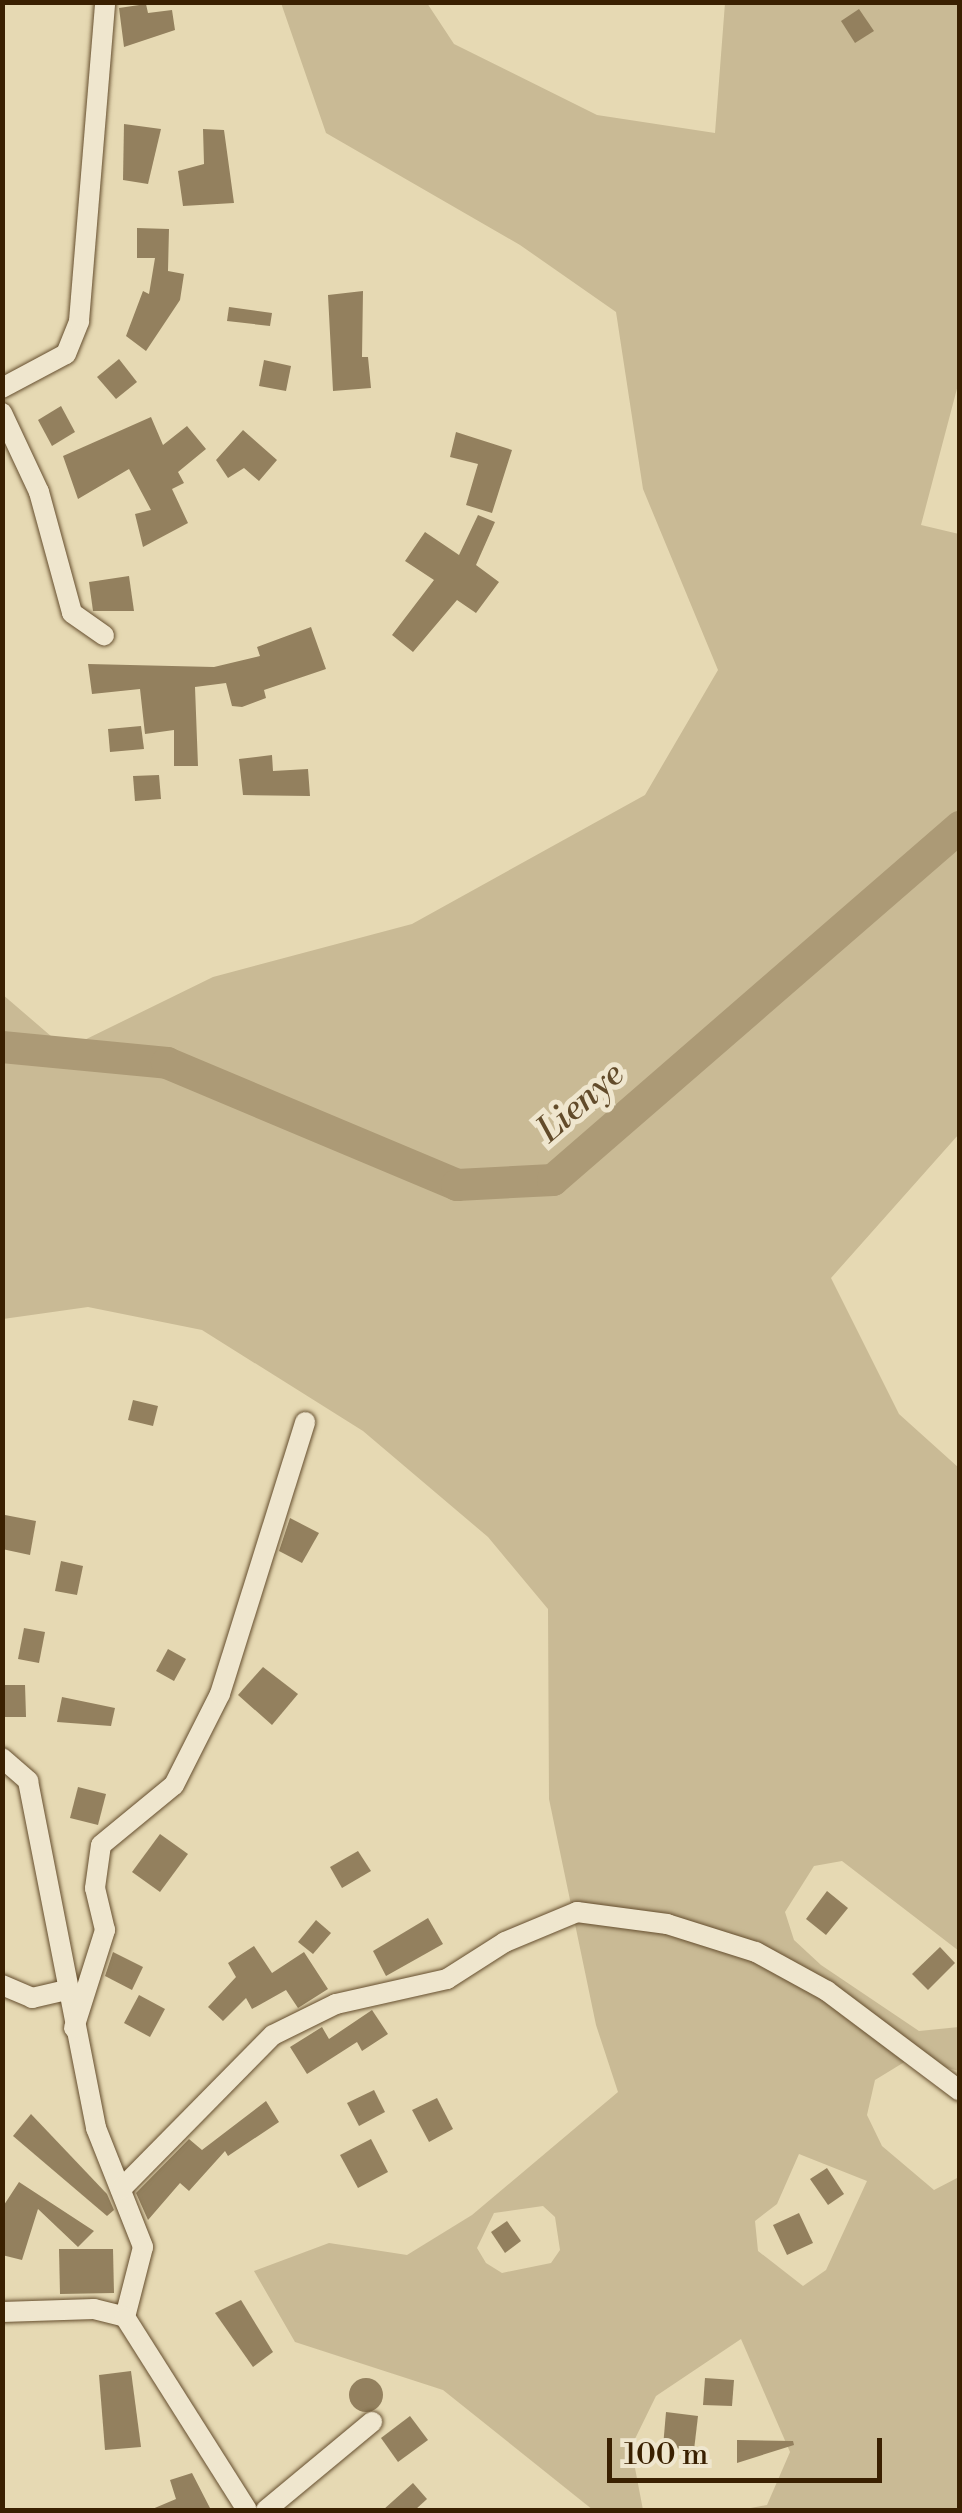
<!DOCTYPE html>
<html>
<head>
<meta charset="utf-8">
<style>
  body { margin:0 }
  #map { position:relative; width:962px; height:2513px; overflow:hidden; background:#e6d9b3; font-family:"Libre Bodoni",serif }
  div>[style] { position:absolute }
  .green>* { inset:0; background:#c9ba95 }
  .river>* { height:32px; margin:-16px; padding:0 16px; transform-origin:16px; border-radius:16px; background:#ac9a76 }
  .building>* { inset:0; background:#93805e }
  .round { border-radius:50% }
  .roads { filter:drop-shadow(0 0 2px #654e2e) drop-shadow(0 0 2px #654e2e) }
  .minor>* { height:20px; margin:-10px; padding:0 10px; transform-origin:10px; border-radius:10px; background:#efe6ce }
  span { translate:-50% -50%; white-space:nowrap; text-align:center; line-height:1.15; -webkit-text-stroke:10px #efe6ce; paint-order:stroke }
  .water-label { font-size:35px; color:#624b2a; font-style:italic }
  .frame { position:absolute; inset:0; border:5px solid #3a2001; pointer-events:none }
  .scale { position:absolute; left:607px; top:2438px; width:275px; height:45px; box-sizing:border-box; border:5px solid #3a2001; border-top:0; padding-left:12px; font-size:30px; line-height:35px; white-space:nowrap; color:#3a2001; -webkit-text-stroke:8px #efe6ce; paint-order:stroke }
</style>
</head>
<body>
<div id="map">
  <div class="green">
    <i style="clip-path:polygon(evenodd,281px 3px,427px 3px,454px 44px,597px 115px,715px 133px,725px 3px,959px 3px,959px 381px,921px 525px,959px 534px,959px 1134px,831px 1278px,899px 1414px,959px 1468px,959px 1951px,842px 1861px,814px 1866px,785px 1912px,794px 1940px,821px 1965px,919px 2031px,959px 2027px,959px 2071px,911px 2058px,875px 2080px,867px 2115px,882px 2146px,934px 2190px,959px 2177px,959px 2510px,740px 2510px,767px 2505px,790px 2452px,741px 2339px,656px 2396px,631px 2447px,643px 2510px,593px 2510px,443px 2390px,295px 2342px,254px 2271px,329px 2243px,407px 2255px,472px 2215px,618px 2092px,596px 2025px,549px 1799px,548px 1609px,488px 1537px,363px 1431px,202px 1330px,88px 1307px,3px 1319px,2px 994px,66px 1049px,213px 977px,412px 924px,645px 795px,718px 670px,643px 489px,616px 312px,520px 245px,326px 133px,281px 3px,799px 2154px,867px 2181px,826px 2270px,803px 2286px,758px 2251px,755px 2221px,777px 2204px,799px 2154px,281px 3px,543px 2206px,555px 2217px,560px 2250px,551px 2263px,502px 2273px,486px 2263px,477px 2248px,494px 2213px,543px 2206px)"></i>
  </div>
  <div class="river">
    <i style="left:2px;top:1047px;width:166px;rotate:5.5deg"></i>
    <i style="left:167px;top:1063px;width:315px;rotate:22.8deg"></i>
    <i style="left:457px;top:1185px;width:96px;rotate:-3deg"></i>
    <i style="left:553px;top:1180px;width:539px;rotate:-40.94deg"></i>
  </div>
  <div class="building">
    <i style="clip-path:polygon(146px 4px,148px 13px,172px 10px,175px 30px,124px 47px,119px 8px)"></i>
    <i style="clip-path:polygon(859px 9px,874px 31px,855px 43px,841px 21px)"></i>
    <i style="clip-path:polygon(124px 124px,161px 129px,148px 184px,123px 180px)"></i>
    <i style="clip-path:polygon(203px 129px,224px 130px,234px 203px,183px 206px,178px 171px,204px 164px)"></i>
    <i style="clip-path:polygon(137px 228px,169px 229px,168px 271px,184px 274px,180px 300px,146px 351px,126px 336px,143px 291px,149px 294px,155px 258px,137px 258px)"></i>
    <i style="clip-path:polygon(363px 291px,362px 357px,368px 357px,371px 388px,333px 391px,328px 295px)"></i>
    <i style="clip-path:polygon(229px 307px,272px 313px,270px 326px,227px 321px)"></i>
    <i style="clip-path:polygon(119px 359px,137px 382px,116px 399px,97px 377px)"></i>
    <i style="clip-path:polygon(264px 360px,291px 366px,286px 391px,259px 386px)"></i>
    <i style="clip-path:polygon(61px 406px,75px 432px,52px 446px,38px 420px)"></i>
    <i style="clip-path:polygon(151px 417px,163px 445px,187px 426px,206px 449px,178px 472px,184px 483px,172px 489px,188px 523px,143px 547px,135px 514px,151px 510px,129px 469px,78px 499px,63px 456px)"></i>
    <i style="clip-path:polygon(243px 430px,277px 460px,259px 481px,244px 468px,228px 478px,216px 460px)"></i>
    <i style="clip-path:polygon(456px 432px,512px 450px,492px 513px,466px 505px,478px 464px,450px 457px)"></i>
    <i style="clip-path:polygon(478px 515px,495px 522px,476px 565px,499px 582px,476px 613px,457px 600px,413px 652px,392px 635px,434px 580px,405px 561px,425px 532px,459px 555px)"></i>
    <i style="clip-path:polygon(129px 576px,134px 611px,93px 611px,89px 582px)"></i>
    <i style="clip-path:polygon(311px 627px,326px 669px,264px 690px,266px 698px,242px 707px,232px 706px,226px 683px,195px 687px,198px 766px,174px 766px,174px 730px,145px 734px,140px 689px,92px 694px,88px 664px,214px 667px,260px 656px,257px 647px)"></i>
    <i style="clip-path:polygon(141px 726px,144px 749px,110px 752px,108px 729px)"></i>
    <i style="clip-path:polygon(272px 755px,273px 771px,308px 769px,310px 796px,243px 795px,239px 759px)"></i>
    <i style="clip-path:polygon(159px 775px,161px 799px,135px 801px,133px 776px)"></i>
    <i style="clip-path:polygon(133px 1400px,158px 1406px,153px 1426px,128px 1420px)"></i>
    <i style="clip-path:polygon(5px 1515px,36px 1521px,30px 1555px,2px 1549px)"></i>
    <i style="clip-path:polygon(290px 1518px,319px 1533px,302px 1563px,279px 1551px)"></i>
    <i style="clip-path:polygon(61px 1561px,83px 1566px,77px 1595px,55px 1591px)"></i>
    <i style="clip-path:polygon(24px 1628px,45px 1632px,39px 1663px,18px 1659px)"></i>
    <i style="clip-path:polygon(168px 1649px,186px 1659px,174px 1681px,156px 1671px)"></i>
    <i style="clip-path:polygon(263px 1667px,298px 1694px,272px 1725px,238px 1695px)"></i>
    <i style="clip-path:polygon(2px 1685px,25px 1685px,26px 1717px,2px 1717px)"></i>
    <i style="clip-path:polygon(62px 1697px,115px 1708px,111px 1726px,57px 1722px)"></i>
    <i style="clip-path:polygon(78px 1787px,106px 1794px,98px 1825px,70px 1818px)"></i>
    <i style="clip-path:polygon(160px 1834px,188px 1854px,160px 1892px,132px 1872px)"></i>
    <i style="clip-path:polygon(358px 1851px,371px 1871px,342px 1888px,330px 1867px)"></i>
    <i style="clip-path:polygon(827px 1891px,848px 1908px,826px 1935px,806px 1919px)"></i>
    <i style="clip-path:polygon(428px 1918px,443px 1944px,386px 1976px,373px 1951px)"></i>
    <i style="clip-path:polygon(316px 1920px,331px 1933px,313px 1954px,298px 1942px)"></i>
    <i style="clip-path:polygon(254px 1946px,272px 1973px,304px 1952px,328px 1989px,298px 2008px,286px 1990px,252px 2009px,246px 1998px,223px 2021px,208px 2007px,236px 1977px,228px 1963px)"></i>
    <i style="clip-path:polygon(940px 1947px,955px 1963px,928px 1990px,912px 1974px)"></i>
    <i style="clip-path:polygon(113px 1952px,143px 1967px,132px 1990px,105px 1976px)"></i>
    <i style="clip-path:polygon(139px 1995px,165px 2009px,150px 2037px,124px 2023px)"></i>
    <i style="clip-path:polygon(372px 2010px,388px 2034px,362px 2051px,357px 2042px,307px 2074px,290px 2047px,322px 2027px,329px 2039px)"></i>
    <i style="clip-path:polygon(374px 2090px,385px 2112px,359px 2126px,347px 2103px)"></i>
    <i style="clip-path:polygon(437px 2098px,453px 2129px,429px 2142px,412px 2110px)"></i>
    <i style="clip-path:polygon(266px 2101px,279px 2122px,228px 2156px,225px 2151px,189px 2191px,180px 2183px,148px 2220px,136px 2193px,189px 2139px,202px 2150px)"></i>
    <i style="clip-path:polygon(31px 2114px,107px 2194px,114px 2210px,107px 2216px,13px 2136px)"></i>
    <i style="clip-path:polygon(371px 2139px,388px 2172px,358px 2188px,340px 2155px)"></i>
    <i style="clip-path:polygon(827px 2168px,844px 2194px,828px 2205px,810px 2179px)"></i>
    <i style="clip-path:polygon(19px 2182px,42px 2197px,94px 2231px,78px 2247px,38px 2209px,22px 2260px,2px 2255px,2px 2208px)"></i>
    <i style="clip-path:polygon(799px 2213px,813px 2243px,787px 2255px,773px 2225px)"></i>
    <i style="clip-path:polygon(507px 2221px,521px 2241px,505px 2253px,491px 2232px)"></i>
    <i style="clip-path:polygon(59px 2249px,113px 2249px,114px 2293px,60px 2294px)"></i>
    <i style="clip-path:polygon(241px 2300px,273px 2352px,253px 2367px,215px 2313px)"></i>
    <i style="clip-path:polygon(131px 2371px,141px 2447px,105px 2450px,99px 2375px)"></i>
    <i style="clip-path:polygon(705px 2378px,734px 2380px,732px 2406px,703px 2405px)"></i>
    <i class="round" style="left:349px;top:2378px;width:34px;height:34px"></i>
    <i style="clip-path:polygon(666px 2412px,698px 2416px,694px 2450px,663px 2447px)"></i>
    <i style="clip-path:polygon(410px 2416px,428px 2440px,398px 2462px,381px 2438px)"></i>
    <i style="clip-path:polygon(737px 2440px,793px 2441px,794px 2445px,737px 2463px)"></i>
    <i style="clip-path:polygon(192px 2473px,211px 2510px,150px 2510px,176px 2499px,170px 2480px)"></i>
    <i style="clip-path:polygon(413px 2483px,427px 2499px,415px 2510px,383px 2510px)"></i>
  </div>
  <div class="roads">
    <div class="minor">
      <i style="left:2px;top:388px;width:72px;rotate:-28deg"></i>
      <i style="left:66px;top:354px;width:35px;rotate:-68deg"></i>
      <i style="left:79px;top:321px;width:320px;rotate:-85.3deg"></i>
      <i style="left:2px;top:413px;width:87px;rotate:64.9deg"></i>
      <i style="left:39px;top:492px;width:125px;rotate:74.7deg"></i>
      <i style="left:72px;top:613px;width:39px;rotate:35deg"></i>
      <i style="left:2px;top:1758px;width:35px;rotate:41deg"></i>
      <i style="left:28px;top:1781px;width:354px;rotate:78.9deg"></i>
      <i style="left:96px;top:2128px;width:128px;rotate:68.4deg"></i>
      <i style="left:143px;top:2247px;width:72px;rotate:104.4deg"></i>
      <i style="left:2px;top:1985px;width:33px;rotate:23deg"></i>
      <i style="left:32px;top:1998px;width:32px;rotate:-13deg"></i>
      <i style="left:74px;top:2028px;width:103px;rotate:-72.4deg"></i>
      <i style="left:105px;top:1930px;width:43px;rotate:-103.4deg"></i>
      <i style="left:95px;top:1888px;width:43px;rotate:-82.1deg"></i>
      <i style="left:101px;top:1845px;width:94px;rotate:-39.4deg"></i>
      <i style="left:174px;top:1785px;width:102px;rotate:-63.2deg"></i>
      <i style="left:220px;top:1694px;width:285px;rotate:-72.6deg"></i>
      <i style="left:121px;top:2189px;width:216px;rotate:-45.4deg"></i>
      <i style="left:273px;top:2035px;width:70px;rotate:-26.2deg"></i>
      <i style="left:336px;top:2004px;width:114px;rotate:-12.7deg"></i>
      <i style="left:447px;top:1979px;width:69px;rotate:-32.5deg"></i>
      <i style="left:505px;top:1942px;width:78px;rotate:-22.6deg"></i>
      <i style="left:577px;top:1912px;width:91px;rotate:7.6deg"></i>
      <i style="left:667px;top:1924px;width:93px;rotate:17.5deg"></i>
      <i style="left:756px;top:1952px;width:81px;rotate:28.8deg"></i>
      <i style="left:827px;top:1991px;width:166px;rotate:36.9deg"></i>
      <i style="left:2px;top:2312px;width:92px;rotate:-1.9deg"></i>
      <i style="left:94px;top:2309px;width:32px;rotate:14deg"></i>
      <i style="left:125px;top:2317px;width:228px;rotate:57.7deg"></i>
      <i style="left:266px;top:2510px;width:138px;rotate:-39.7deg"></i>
    </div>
  </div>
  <div class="water-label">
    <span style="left:581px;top:1103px;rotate:-41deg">Lienye</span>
  </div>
  <div class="frame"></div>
  <div class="scale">100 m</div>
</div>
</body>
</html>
